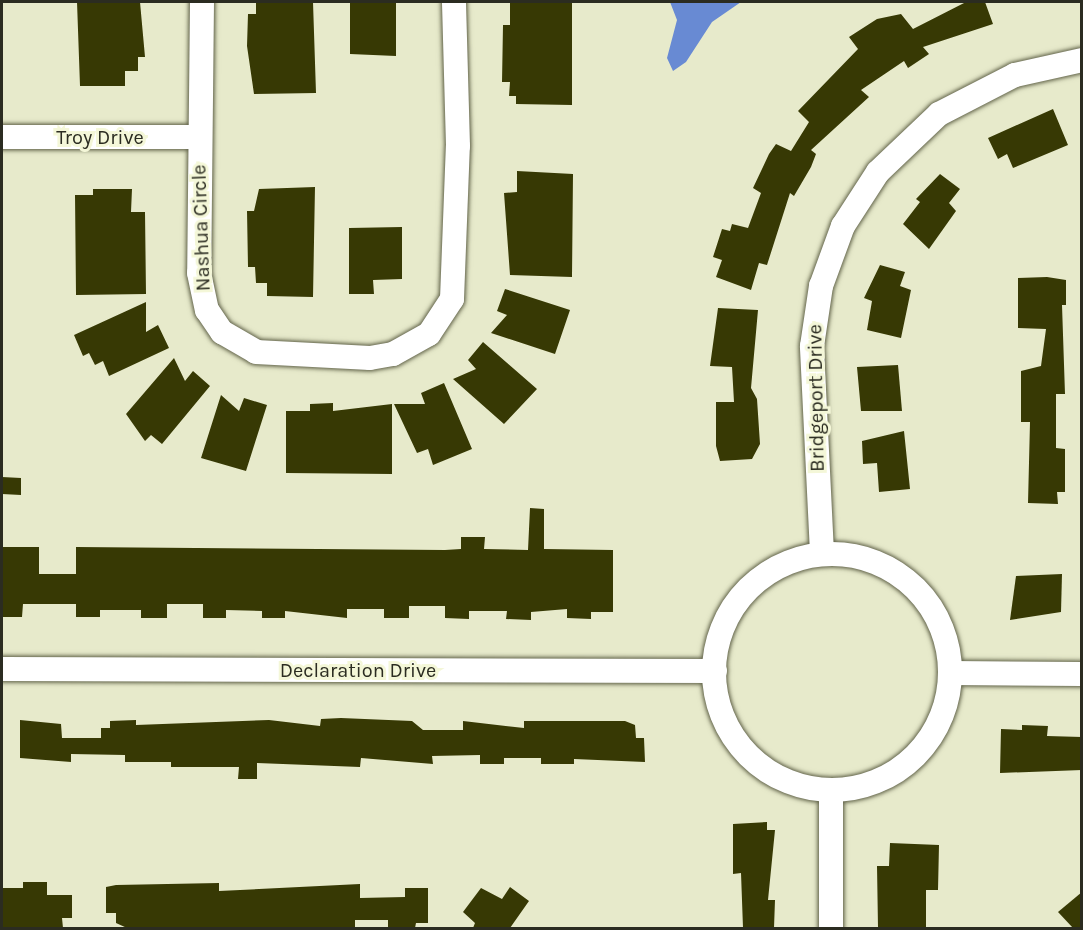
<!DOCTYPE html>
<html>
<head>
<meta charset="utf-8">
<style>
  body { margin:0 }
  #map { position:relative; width:1083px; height:930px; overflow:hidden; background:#e7eacb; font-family:Karla,sans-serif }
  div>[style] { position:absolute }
  .water>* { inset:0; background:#688ad3 }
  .building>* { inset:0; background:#373904 }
  .roads { filter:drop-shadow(0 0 2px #62644a) drop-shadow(0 0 2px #62644a) }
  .minor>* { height:24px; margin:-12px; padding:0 12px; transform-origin:12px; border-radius:12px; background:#fff }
  .minor>.ring { margin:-12px; padding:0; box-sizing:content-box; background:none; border:24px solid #fff; border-radius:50% }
  span { translate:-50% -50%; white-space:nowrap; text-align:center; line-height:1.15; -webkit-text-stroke:6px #f4f7d8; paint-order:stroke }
  .street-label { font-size:20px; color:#2b2c21 }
  .frame { position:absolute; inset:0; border:3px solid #2b2c21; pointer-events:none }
</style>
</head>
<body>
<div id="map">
  <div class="water">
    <i style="clip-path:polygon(670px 2px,741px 2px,712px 22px,686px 62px,673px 71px,667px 58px,677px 20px)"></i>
  </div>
  <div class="building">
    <i style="clip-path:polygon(77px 2px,140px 2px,145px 57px,138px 57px,138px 71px,125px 71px,125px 86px,80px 86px)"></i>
    <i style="clip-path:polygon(256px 2px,313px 2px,316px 93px,254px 94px,247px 46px,248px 14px,256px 14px)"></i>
    <i style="clip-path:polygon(350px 2px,396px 2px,396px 56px,350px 54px)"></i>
    <i style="clip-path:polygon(510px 2px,572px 2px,572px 105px,516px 104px,516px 96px,509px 96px,510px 82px,502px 82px,503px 25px,510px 25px)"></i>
    <i style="clip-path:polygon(966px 2px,985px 2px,993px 24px,923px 47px,929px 54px,908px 68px,904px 61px,861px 90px,869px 97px,811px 150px,816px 154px,811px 167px,794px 196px,790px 193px,767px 265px,759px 263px,751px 290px,716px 277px,722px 260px,713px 257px,722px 229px,730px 231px,732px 224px,748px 228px,761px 193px,753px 188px,769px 154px,776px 144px,791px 151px,809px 122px,798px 111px,858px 49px,849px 37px,877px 19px,901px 14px,913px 29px)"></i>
    <i style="clip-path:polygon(1053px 109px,1068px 145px,1013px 168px,1007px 154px,998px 159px,988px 138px)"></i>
    <i style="clip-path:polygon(517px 171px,573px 174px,572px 277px,510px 275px,504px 193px,517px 192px)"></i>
    <i style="clip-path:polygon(940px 174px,960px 189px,949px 203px,956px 211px,929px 249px,903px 224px,920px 202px,916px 199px)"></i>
    <i style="clip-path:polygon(315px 187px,313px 297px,267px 296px,267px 283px,256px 283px,255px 267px,248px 267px,247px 211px,254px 211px,259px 189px)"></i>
    <i style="clip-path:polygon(93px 189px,132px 189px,131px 212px,145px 212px,146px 294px,76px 295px,75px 195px,93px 195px)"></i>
    <i style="clip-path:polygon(402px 227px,402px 279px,373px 280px,374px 294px,349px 294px,349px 228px)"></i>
    <i style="clip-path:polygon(880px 265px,905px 272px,900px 286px,911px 290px,901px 338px,867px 330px,872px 301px,864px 298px)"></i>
    <i style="clip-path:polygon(1047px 277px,1066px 280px,1066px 305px,1062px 305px,1065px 394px,1056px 394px,1056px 448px,1065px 449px,1065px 492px,1057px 492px,1058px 504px,1028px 503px,1030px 422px,1021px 422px,1021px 371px,1041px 366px,1046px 329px,1018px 328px,1018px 278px)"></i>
    <i style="clip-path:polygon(505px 289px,570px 310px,555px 354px,491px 333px,507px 315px,497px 311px)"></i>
    <i style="clip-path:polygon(146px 302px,146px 332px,158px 325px,169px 348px,109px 376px,103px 361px,95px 365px,89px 353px,83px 356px,74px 335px)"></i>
    <i style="clip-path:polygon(718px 308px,758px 310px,751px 388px,757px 399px,760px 444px,752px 459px,720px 461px,716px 446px,716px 402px,734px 402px,732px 367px,710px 366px)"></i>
    <i style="clip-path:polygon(483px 342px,537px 389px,504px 424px,453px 379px,476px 369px,468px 360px)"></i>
    <i style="clip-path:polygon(174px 358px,185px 381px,193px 371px,210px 386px,162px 444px,151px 435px,145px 441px,126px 414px)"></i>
    <i style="clip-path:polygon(898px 365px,902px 411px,861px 411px,857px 367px)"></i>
    <i style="clip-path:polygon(444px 383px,472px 449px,433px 465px,428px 449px,417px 453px,394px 404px,425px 404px,421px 393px)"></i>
    <i style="clip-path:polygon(221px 395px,239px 411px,244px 398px,267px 405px,246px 471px,201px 458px)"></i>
    <i style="clip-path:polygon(333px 403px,333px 411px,392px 404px,392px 474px,286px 473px,286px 411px,310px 411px,310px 404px)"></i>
    <i style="clip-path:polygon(904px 431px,910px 489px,879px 492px,877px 463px,863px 464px,862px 441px)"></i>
    <i style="clip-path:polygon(2px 477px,21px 478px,21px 495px,2px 494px)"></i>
    <i style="clip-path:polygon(530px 508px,544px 509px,544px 549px,613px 550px,613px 612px,591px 612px,591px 619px,567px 618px,567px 609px,531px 612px,531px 620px,506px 619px,507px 611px,469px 611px,469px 619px,445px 618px,445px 606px,409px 606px,409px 618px,384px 618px,384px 609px,347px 609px,347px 618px,285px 611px,285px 618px,262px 618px,262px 611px,226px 610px,226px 618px,203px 618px,203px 604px,167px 604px,167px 618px,141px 618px,141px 610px,100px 610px,100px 617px,76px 617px,76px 604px,23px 604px,22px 617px,2px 617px,2px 547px,39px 547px,39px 574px,76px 574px,76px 547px,445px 550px,461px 549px,461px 537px,485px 537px,484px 549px,528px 550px)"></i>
    <i style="clip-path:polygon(1062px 574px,1061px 612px,1010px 620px,1016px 576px)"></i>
    <i style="clip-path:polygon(341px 718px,412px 721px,423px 730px,463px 730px,463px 721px,524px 728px,524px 721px,625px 721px,635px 725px,636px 738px,644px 738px,645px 762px,574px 759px,574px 764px,541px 764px,541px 758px,504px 758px,504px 764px,480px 764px,480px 755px,432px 756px,433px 764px,361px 758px,360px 767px,257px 763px,257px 779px,238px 779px,239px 767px,171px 767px,171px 762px,125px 762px,125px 755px,71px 754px,71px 762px,20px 758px,20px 720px,61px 724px,62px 738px,101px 738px,101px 728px,110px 728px,110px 721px,136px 720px,136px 725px,269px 720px,320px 726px,321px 719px)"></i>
    <i style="clip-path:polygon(1022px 725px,1048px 726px,1047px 736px,1082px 737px,1082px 770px,1000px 773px,1001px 729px,1022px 730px)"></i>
    <i style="clip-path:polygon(767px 822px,767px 830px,775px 830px,768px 900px,775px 900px,774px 928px,743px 928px,741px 873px,733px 874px,733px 824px)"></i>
    <i style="clip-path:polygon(890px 843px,939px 845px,938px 890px,926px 890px,926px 928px,878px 928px,877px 866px,889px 866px)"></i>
    <i style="clip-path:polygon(23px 882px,47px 882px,47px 895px,72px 895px,72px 918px,62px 918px,63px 928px,2px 927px,2px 888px,23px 888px)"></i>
    <i style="clip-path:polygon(219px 883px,219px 891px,360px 884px,360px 898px,405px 897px,405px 888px,428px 888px,428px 923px,416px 923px,415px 928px,388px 928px,388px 920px,355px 920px,355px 927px,127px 928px,116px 923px,116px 913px,106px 913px,106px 887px,116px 885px)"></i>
    <i style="clip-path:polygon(510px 887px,529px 901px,510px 928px,473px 928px,475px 923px,463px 912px,481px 888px,502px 899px)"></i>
    <i style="clip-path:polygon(1082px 892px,1082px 928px,1073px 928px,1058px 912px)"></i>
  </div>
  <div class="roads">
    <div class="minor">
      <i style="left:202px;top:2px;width:271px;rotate:90.6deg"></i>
      <i style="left:199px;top:273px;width:38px;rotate:78deg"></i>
      <i style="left:207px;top:310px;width:27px;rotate:56deg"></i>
      <i style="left:222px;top:332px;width:39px;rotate:30deg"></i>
      <i style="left:256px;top:352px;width:114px;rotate:3deg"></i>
      <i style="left:370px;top:358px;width:23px;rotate:-10deg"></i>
      <i style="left:393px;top:354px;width:41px;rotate:-29.1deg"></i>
      <i style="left:429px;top:334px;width:42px;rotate:-56.7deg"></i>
      <i style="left:452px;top:299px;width:153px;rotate:-87.8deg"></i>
      <i style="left:458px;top:146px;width:144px;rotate:-91.6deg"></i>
      <i style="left:2px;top:137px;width:196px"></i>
      <i style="left:822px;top:553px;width:207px;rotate:-92.8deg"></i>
      <i style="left:812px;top:346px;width:61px;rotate:-81.5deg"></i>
      <i style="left:821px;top:286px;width:64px;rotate:-69.9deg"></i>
      <i style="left:843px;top:226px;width:64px;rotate:-57.1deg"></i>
      <i style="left:878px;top:172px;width:84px;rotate:-43.6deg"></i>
      <i style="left:939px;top:114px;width:85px;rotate:-27.2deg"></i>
      <i style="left:1015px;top:75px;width:69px;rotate:-12.6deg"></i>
      <i class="ring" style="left:714px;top:554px;width:212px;height:212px"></i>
      <i style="left:2px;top:669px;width:713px;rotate:0.16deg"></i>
      <i style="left:950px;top:673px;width:132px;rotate:0.4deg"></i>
      <i style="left:831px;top:928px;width:136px;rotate:-90deg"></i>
    </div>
  </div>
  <div class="street-label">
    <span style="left:100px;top:137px">Troy Drive</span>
    <span style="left:201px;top:228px;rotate:-92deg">Nashua Circle</span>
    <span style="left:816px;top:398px;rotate:-91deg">Bridgeport Drive</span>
    <span style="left:358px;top:670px">Declaration Drive</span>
  </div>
  <div class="frame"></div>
</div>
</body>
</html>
